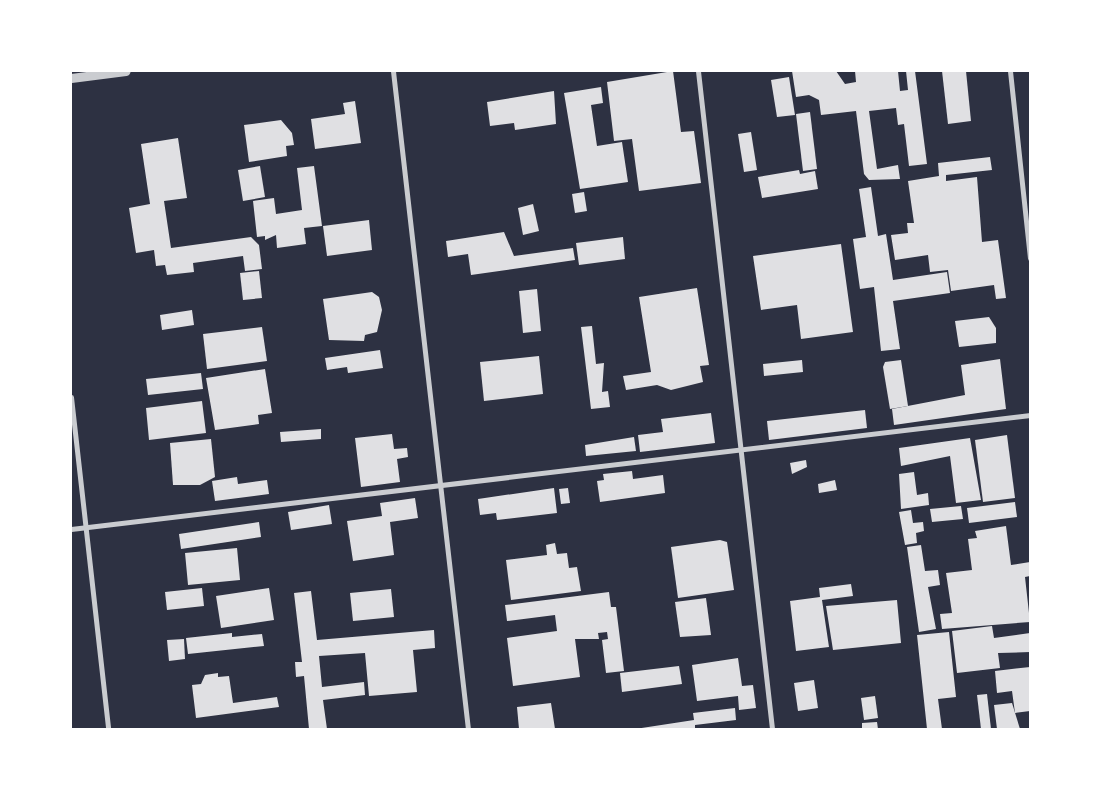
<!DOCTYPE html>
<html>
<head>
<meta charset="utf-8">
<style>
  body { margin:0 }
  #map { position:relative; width:1101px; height:800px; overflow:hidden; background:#2d3142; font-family:"Fira Sans Condensed",sans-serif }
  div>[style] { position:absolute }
  .building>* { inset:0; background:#e0e0e3 }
  .minor>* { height:5px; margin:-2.5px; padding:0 2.5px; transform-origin:2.5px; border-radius:2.5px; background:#caccd0 }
  .tertiary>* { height:9px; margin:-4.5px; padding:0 4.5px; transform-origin:4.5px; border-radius:4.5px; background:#caccd0 }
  span { translate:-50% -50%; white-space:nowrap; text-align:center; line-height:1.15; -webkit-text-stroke:4px #fff; paint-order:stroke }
  .frame { position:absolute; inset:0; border:72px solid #fff; pointer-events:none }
</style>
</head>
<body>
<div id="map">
  <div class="building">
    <i style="clip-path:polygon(673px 71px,681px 132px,694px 131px,701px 183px,639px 191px,632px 139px,614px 141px,607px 82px)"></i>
    <i style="clip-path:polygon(792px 71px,836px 71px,845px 84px,856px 82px,855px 71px,898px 71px,900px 91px,908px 90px,906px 71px,915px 71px,927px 164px,909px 166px,904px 124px,898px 125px,896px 108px,869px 111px,877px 169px,898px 165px,900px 179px,869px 180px,864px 174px,856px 111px,821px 115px,819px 100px,809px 95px,796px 97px)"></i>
    <i style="clip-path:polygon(942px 71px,966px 71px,971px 121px,948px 124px)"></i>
    <i style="clip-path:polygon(789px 77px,795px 115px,777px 117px,771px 80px)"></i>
    <i style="clip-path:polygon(601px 87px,603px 103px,591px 105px,597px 146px,622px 142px,628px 182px,580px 189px,564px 93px)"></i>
    <i style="clip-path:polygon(554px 91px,556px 124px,515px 130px,514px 123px,490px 126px,487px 102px)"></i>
    <i style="clip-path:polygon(355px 101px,361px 143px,315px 149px,311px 119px,345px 114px,343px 103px)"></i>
    <i style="clip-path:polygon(810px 112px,817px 169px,803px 171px,796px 114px)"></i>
    <i style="clip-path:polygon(281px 120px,292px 133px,294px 145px,286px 146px,287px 156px,249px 162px,244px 125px)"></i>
    <i style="clip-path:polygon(751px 132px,757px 170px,744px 172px,738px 134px)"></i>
    <i style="clip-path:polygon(178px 138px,187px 198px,164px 201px,171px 248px,251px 237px,259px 245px,262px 269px,245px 271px,243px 256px,193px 263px,194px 272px,167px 275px,165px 265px,156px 266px,154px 250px,136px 253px,129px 208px,150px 204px,141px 144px)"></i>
    <i style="clip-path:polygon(990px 157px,992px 170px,946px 175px,946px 181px,977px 177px,982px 242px,998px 240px,1006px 298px,996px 299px,994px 285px,951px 291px,948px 270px,930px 272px,928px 255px,895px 260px,891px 235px,908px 233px,907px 223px,914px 223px,908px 181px,939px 176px,938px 163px)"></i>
    <i style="clip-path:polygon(260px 166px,265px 197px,243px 201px,238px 170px)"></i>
    <i style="clip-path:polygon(314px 166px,322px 226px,304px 228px,306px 244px,277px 248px,276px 235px,265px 240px,265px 236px,257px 237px,253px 201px,274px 198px,276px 214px,302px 210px,297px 168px)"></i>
    <i style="clip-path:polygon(799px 170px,800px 174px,815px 171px,818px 189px,762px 198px,758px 177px)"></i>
    <i style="clip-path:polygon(871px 187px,878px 236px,886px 234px,893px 280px,947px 272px,950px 293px,893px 301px,900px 349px,881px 351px,874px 287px,860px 289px,853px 239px,866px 237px,859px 189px)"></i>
    <i style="clip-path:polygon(584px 192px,587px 211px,575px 213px,572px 194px)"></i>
    <i style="clip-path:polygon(533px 204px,539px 231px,523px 235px,518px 208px)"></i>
    <i style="clip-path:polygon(369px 220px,372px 250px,327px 256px,323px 226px)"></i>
    <i style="clip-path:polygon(504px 232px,514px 256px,573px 248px,575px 260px,471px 275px,468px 254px,448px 257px,446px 241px)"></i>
    <i style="clip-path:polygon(623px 237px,625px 259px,579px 265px,576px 243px)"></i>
    <i style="clip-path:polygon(841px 244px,853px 332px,801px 339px,797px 305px,761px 310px,753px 256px)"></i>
    <i style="clip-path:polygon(259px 271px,262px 298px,243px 300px,240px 273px)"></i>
    <i style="clip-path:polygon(697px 288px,709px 365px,700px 366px,703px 382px,671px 390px,657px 385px,626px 390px,623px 376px,651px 372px,639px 297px)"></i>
    <i style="clip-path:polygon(537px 289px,541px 331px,523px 333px,519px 291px)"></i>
    <i style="clip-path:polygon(372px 292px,379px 297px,382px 310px,377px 332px,365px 335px,364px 341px,329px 340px,323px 299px)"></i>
    <i style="clip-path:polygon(192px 310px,194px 325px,162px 330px,160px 315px)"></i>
    <i style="clip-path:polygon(989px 317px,996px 328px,996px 343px,959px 347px,955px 321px)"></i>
    <i style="clip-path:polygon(592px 326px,596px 364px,604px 363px,602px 392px,608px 391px,610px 407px,591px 409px,581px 327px)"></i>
    <i style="clip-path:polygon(262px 327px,267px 361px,207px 369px,203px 334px)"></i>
    <i style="clip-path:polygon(380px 350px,383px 368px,348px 373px,347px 367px,327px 370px,325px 358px)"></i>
    <i style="clip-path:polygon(539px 356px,543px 394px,484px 401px,480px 362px)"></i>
    <i style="clip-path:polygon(1000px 359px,1006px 409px,894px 425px,892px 409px,965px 395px,961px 365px)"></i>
    <i style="clip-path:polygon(802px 360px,803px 372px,764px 376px,763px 364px)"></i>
    <i style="clip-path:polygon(901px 360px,908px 406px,890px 409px,883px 367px,885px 362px)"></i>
    <i style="clip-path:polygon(265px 369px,272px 413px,258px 415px,259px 424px,215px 430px,206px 378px)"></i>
    <i style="clip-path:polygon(201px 373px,203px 389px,148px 395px,146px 379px)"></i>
    <i style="clip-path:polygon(202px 401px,206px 433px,149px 440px,146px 408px)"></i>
    <i style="clip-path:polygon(865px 410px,867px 428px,769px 440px,767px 421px)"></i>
    <i style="clip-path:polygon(711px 413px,715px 443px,640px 452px,638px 435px,663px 432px,661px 419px)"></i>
    <i style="clip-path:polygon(321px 429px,321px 439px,281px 442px,280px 432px)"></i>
    <i style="clip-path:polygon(392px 434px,394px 449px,407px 448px,408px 457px,397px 459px,400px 482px,361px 487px,355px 438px)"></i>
    <i style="clip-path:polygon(1007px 435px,1015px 498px,983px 502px,975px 440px)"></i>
    <i style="clip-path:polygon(634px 437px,636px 451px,586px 456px,585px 445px)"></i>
    <i style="clip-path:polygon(970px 438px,981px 500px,956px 503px,950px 456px,901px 466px,899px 448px)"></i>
    <i style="clip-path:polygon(211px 439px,215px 477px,200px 485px,173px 485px,170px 443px)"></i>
    <i style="clip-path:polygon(806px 460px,807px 467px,792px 474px,790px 463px)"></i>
    <i style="clip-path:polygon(632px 471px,633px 479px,663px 475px,665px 493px,600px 502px,597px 481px,604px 480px,603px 474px)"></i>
    <i style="clip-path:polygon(914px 472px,917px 495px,928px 493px,929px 505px,901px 509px,899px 474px)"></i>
    <i style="clip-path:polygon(237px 477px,238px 484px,267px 480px,269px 494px,215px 501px,212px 481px)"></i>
    <i style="clip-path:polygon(835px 480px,837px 490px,819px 493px,818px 484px)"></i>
    <i style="clip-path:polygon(554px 488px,557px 513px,497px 520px,496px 513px,480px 515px,478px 499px)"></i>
    <i style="clip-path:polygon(568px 488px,570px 503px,561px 504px,559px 489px)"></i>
    <i style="clip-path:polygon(415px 498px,418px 518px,390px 522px,394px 555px,353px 561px,347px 521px,382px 516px,380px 503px)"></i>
    <i style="clip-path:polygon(1015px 502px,1017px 517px,969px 523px,967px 508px)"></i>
    <i style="clip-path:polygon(329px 505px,332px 524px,291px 530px,288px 512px)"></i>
    <i style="clip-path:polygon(961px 506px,963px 519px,932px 522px,930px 509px)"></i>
    <i style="clip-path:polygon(911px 510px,913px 523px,923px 522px,924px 531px,916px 533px,917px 543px,905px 545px,899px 512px)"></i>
    <i style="clip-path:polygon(259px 522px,261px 537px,181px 549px,179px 534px)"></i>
    <i style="clip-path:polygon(1006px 526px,1011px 565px,1030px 562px,1030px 576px,1025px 577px,1030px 622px,942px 629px,940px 614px,952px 613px,946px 573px,972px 570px,968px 539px,977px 538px,975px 531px)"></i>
    <i style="clip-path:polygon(720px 540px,727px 542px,734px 590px,678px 598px,671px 547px)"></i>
    <i style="clip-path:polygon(555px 543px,557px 554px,567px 553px,569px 568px,577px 567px,581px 591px,511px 600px,506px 560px,547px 555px,546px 545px)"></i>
    <i style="clip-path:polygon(921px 545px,925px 571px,938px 570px,940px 585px,928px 587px,936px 629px,919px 632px,907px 547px)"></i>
    <i style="clip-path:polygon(237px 548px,240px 580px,188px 585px,185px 553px)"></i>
    <i style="clip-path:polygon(851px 584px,853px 596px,822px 600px,829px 647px,796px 651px,790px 601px,820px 597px,819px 588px)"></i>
    <i style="clip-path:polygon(202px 588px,204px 606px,167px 610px,165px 592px)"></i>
    <i style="clip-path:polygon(269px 588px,274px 620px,221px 628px,216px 596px)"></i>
    <i style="clip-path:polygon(391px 589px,394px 617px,353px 621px,350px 593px)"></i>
    <i style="clip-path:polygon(311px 591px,317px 640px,434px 630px,435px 648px,413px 650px,417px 692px,369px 696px,365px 653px,319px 656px,322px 687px,364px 682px,365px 695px,323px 700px,327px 729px,309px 729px,304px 676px,296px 677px,295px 662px,302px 662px,294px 593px)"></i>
    <i style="clip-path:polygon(609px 592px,611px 607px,616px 607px,624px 671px,606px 673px,602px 640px,608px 639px,607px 632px,598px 633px,599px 639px,575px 639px,580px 677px,513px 686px,507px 638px,557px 631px,555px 615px,507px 621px,505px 605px)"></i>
    <i style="clip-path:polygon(706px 598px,711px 635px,680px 637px,675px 602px)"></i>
    <i style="clip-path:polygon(897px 600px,901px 643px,833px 650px,826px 606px)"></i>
    <i style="clip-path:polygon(992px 626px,994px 638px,1030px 633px,1030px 652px,998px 653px,1000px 668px,957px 673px,952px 631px)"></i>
    <i style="clip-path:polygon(949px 632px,956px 697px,938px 699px,942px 729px,927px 729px,917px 635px)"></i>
    <i style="clip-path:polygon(232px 633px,232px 637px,262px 634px,264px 646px,188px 654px,186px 638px)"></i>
    <i style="clip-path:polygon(184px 639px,185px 659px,169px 661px,167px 640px)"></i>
    <i style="clip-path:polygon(738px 658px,742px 686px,753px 685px,756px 708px,739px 710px,738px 696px,697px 701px,692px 665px)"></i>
    <i style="clip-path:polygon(679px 666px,682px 684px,622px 692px,620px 673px)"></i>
    <i style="clip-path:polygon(1030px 667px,1030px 711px,1015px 713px,1012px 691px,997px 693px,995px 671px)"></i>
    <i style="clip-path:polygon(218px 673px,218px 677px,229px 676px,233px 703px,277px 697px,279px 707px,196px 718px,192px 685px,201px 684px,205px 675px)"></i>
    <i style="clip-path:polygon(814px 680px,818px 708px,798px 711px,794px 683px)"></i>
    <i style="clip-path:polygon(987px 694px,991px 729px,981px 729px,977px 695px)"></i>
    <i style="clip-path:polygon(875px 696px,878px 718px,864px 720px,861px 698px)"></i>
    <i style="clip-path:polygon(551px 703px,555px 729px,519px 729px,517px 707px)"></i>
    <i style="clip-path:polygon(1012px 703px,1020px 729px,997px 729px,994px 705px)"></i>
    <i style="clip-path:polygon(735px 708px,736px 720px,695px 725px,695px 729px,635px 729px,694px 720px,693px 713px)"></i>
    <i style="clip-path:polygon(877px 722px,878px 729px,862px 729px,862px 723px)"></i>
  </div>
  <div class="minor">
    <i style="left:393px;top:71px;width:662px;rotate:83.5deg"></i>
    <i style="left:698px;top:71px;width:662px;rotate:83.58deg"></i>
    <i style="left:1010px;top:71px;width:188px;rotate:83.9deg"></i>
    <i style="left:71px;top:397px;width:334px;rotate:83.6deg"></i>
    <i style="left:71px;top:529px;width:966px;rotate:-6.78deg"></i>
  </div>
  <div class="tertiary">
    <i style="left:71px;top:78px;width:55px;rotate:-7.3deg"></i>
  </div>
  <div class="frame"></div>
</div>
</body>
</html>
